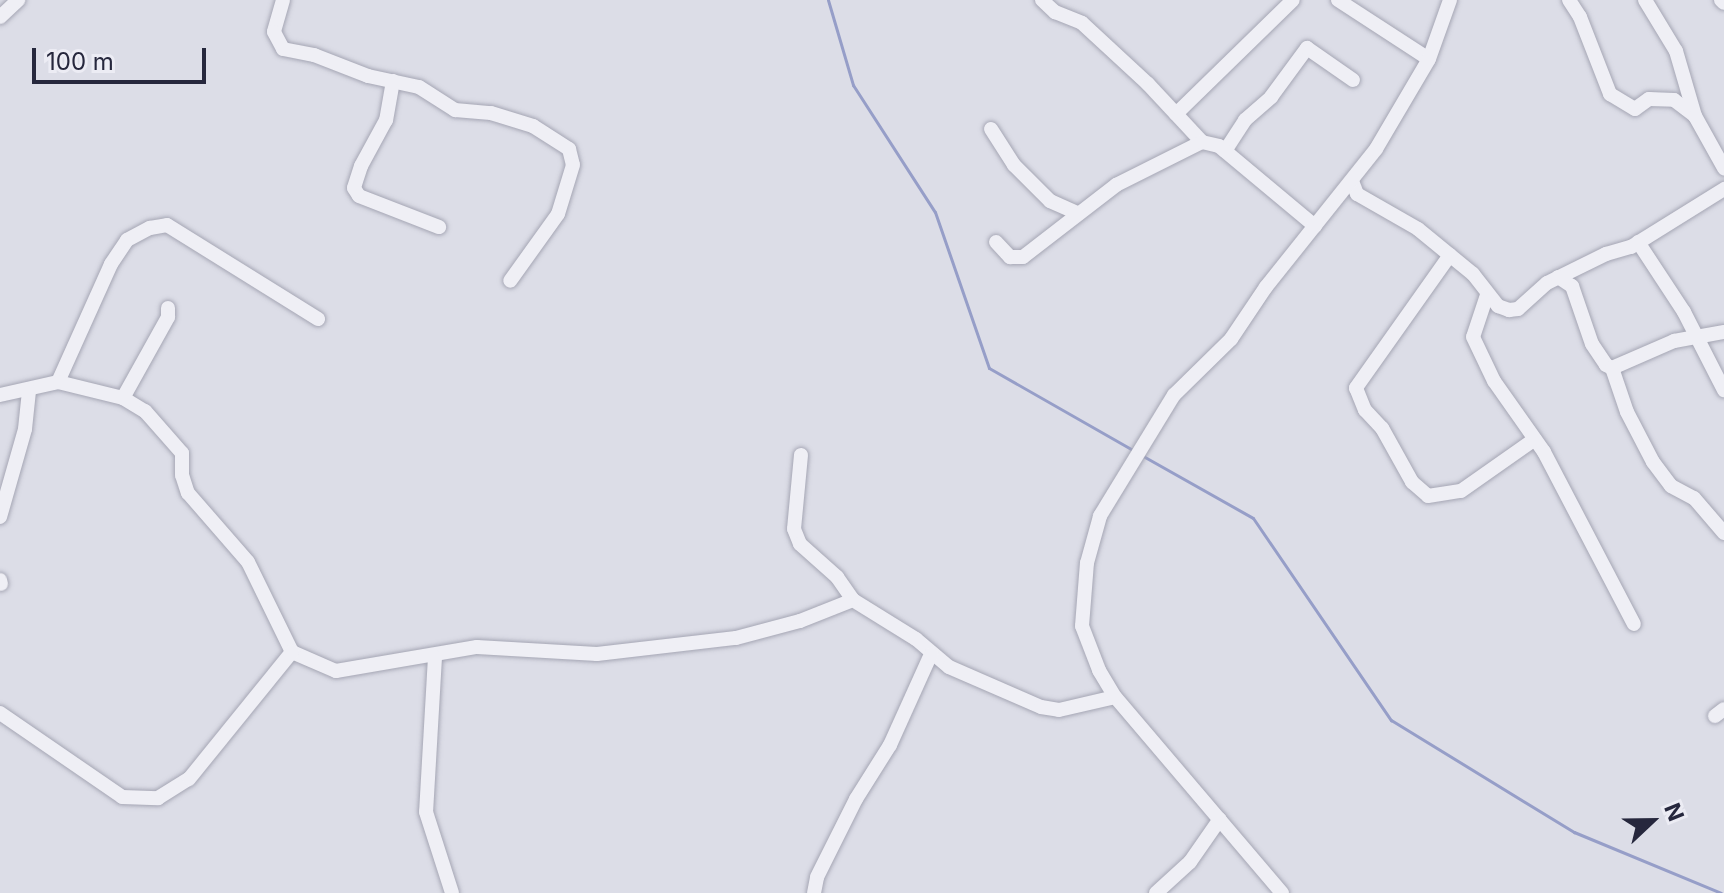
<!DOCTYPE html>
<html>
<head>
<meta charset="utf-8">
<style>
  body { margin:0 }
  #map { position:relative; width:1724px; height:893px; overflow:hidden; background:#dcdde7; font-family:Inter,sans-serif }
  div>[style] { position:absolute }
  .stream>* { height:3px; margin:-1.5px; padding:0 1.5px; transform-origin:1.5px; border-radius:1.5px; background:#969ec8 }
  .roads { filter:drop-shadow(0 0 2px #a5a6b4) drop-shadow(0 0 2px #a5a6b4) }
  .minor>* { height:14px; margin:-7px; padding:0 7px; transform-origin:7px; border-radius:7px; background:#efeff5 }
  span { translate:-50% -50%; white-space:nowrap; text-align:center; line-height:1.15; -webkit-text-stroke:7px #ececf4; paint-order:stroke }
  .north { position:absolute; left:1612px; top:781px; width:80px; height:80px; -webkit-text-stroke:6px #ececf4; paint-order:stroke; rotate:68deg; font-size:22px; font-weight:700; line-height:32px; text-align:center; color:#26273d }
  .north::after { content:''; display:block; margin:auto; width:28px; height:36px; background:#26273d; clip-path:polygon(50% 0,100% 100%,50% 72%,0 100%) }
  .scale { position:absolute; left:32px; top:48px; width:174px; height:36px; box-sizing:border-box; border:4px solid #26273d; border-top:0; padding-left:10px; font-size:24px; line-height:28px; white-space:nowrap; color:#26273d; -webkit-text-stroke:6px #ececf4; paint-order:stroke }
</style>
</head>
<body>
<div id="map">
  <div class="stream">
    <i style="left:828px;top:0;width:89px;rotate:73.6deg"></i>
    <i style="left:853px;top:85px;width:151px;rotate:57.2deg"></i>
    <i style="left:935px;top:212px;width:165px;rotate:70.9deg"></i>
    <i style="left:989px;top:368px;width:166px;rotate:29.7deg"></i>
    <i style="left:1143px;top:456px;width:126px;rotate:29.4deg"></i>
    <i style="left:1253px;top:518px;width:245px;rotate:55.7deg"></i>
    <i style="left:1391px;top:720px;width:215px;rotate:31.5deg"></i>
    <i style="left:1574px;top:832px;width:159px;rotate:22.5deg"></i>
  </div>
  <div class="roads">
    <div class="minor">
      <i style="left:283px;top:0;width:33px;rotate:106deg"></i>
      <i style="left:274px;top:32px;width:19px;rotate:62deg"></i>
      <i style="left:283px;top:49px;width:32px;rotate:11deg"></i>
      <i style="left:314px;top:55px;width:58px;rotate:21.3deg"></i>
      <i style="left:368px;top:76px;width:52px;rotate:12.2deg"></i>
      <i style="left:419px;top:87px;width:43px;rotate:32.6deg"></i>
      <i style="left:455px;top:110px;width:36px;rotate:5deg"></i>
      <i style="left:491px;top:113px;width:44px;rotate:17.2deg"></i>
      <i style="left:533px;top:126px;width:43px;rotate:32.6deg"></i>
      <i style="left:569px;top:149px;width:16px;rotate:76deg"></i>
      <i style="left:573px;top:165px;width:51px;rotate:107deg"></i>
      <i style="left:558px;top:214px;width:82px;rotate:125.6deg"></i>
      <i style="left:1042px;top:0;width:18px;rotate:43deg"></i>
      <i style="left:1055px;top:12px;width:29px;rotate:22deg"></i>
      <i style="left:1082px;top:23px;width:90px;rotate:42.7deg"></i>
      <i style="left:1148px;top:84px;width:79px;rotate:47deg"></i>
      <i style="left:1338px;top:0;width:108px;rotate:33deg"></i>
      <i style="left:1569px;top:0;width:20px;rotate:57deg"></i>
      <i style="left:1580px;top:17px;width:83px;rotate:68.7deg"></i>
      <i style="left:1610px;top:94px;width:29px;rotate:31deg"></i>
      <i style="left:1635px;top:109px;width:17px;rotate:-36deg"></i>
      <i style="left:1649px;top:99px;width:25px;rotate:2deg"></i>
      <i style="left:1674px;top:100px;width:26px;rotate:37deg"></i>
      <i style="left:1645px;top:0;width:60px;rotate:58.7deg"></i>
      <i style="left:1676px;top:51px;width:68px;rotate:73.7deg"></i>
      <i style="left:1695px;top:116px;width:60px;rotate:60.9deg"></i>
      <i style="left:1721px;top:0;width:4px;rotate:45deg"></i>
      <i style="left:0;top:17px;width:25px;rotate:-43deg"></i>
      <i style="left:393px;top:81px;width:40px;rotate:100deg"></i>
      <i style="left:386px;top:120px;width:52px;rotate:118.5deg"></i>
      <i style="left:361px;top:166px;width:23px;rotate:108deg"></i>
      <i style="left:354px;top:188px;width:9px;rotate:58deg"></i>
      <i style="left:359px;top:196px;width:86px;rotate:21.2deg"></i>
      <i style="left:1176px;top:114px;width:163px;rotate:-44.3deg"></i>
      <i style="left:991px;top:129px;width:43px;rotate:57.4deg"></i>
      <i style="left:1014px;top:165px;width:51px;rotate:45deg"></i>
      <i style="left:1050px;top:201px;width:30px;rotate:24deg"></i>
      <i style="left:1225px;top:151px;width:37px;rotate:-57deg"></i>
      <i style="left:1245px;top:120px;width:35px;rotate:-41deg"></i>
      <i style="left:1271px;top:97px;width:61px;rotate:-53.7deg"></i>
      <i style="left:1307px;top:48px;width:56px;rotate:34.8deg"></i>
      <i style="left:1352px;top:181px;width:14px;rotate:69deg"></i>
      <i style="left:1357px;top:194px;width:70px;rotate:29.8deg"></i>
      <i style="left:1418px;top:229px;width:71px;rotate:39.3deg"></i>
      <i style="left:1473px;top:274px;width:41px;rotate:52deg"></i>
      <i style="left:1498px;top:306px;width:12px;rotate:20deg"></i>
      <i style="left:1509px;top:310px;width:9px;rotate:-6deg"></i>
      <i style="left:1518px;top:309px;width:39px;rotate:-42deg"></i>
      <i style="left:1547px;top:283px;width:66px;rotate:-26.2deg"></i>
      <i style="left:1606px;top:254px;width:26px;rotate:-16deg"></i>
      <i style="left:1631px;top:247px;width:110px;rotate:-31.9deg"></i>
      <i style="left:996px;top:242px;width:21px;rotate:47deg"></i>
      <i style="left:1010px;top:257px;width:13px"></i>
      <i style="left:1023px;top:257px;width:118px;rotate:-37.7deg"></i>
      <i style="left:1116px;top:185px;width:96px;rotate:-26.6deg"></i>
      <i style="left:1202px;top:142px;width:17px;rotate:13deg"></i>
      <i style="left:1219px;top:146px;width:125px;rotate:39.8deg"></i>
      <i style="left:1638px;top:242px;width:84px;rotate:56.7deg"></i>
      <i style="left:1684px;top:312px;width:88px;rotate:62.9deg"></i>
      <i style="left:1450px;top:255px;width:163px;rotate:125.3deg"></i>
      <i style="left:1356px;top:388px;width:24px;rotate:68deg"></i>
      <i style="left:1365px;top:410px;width:25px;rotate:47deg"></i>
      <i style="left:1382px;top:428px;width:62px;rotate:60.9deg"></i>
      <i style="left:1412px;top:482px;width:21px;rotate:41deg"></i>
      <i style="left:1428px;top:496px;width:33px;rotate:-9deg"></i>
      <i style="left:1461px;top:491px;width:90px;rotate:-35.1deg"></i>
      <i style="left:1558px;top:277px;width:17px;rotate:33deg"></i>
      <i style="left:1572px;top:286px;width:61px;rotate:71deg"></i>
      <i style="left:1592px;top:344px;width:25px;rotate:56deg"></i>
      <i style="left:1606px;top:365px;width:7px;rotate:27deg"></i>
      <i style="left:1612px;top:368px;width:68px;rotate:-23.5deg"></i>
      <i style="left:1674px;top:341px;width:51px;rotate:-10.2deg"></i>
      <i style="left:1487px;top:295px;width:44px;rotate:108.4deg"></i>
      <i style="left:1473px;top:337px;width:49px;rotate:64.5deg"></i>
      <i style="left:1494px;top:381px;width:87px;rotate:54.8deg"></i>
      <i style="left:1544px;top:452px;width:194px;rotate:62.4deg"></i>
      <i style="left:1612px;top:368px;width:46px;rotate:71.2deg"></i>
      <i style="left:1627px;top:412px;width:56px;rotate:62.5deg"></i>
      <i style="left:1653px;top:462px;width:30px;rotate:53deg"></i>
      <i style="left:1671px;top:486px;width:26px;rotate:28deg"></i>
      <i style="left:1694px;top:498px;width:46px;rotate:49.4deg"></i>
      <i style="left:58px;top:382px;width:129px;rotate:-65.8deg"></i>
      <i style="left:111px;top:264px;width:29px;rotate:-56deg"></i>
      <i style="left:127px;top:240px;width:26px;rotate:-28deg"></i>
      <i style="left:150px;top:228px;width:17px;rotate:-10deg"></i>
      <i style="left:167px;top:225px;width:178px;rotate:31.9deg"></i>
      <i style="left:0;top:395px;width:59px;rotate:-12.6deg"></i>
      <i style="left:58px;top:382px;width:67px;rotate:13.8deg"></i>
      <i style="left:123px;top:398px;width:93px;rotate:-60.9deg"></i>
      <i style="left:168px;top:317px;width:9px;rotate:-90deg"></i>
      <i style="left:123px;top:398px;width:26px;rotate:31deg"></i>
      <i style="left:145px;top:411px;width:56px;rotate:48.6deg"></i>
      <i style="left:182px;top:453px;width:22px;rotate:90deg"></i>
      <i style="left:182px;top:475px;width:19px;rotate:72deg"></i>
      <i style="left:188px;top:493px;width:91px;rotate:49deg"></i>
      <i style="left:248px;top:562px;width:100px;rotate:63.9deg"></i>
      <i style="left:292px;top:652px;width:48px;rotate:23.4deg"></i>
      <i style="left:336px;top:671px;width:143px;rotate:-9.7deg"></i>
      <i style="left:477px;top:647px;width:120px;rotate:3.3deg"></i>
      <i style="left:597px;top:654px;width:140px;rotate:-6.6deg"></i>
      <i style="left:736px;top:638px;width:66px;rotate:-14.9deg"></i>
      <i style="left:800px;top:621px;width:57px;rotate:-21.6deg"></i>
      <i style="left:801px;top:455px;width:74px;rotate:95.4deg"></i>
      <i style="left:794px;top:529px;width:16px;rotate:68deg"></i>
      <i style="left:800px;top:544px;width:50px;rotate:41.7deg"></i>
      <i style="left:837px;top:577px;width:28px;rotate:55deg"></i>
      <i style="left:853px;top:600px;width:74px;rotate:31.8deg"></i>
      <i style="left:916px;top:639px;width:43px;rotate:40.3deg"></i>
      <i style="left:949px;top:667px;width:100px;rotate:23.5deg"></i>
      <i style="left:1041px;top:707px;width:18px;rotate:9deg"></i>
      <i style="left:1059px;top:710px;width:57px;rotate:-13.1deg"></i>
      <i style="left:0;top:517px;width:91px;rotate:-74.1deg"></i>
      <i style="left:25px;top:429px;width:39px;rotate:-84deg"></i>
      <i style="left:0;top:580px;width:4px;rotate:76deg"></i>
      <i style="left:435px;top:657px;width:155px;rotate:93.3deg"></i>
      <i style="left:426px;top:812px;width:85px;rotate:72.2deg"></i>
      <i style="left:0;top:713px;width:148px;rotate:34.5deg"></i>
      <i style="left:122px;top:797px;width:36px;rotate:2deg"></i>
      <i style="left:158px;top:798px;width:36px;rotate:-32deg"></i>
      <i style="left:189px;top:779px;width:164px;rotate:-51deg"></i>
      <i style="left:1715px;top:716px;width:11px;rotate:-38deg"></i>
      <i style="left:814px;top:893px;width:16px;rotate:-79deg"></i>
      <i style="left:817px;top:877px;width:87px;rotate:-63.4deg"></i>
      <i style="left:856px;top:799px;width:64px;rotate:-57.8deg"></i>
      <i style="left:890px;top:745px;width:100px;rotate:-65.7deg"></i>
      <i style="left:1156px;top:893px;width:46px;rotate:-42.4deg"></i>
      <i style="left:1190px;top:862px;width:52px;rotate:-55.1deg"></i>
      <i style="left:1282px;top:893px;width:257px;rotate:-130.4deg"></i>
      <i style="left:1115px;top:697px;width:31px;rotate:-121deg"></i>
      <i style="left:1099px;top:670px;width:47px;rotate:-111.1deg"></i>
      <i style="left:1082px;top:626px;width:63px;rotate:-85.5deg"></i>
      <i style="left:1087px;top:563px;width:49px;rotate:-74.5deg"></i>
      <i style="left:1100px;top:516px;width:142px;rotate:-58.6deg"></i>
      <i style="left:1174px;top:395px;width:80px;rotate:-44.5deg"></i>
      <i style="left:1231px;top:339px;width:63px;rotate:-56.1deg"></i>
      <i style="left:1266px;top:287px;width:176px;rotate:-51.4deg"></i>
      <i style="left:1376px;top:149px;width:104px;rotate:-59.5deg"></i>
      <i style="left:1429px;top:59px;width:63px;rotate:-70.4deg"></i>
    </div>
  </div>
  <div class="north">N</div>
  <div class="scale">100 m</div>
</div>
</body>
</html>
